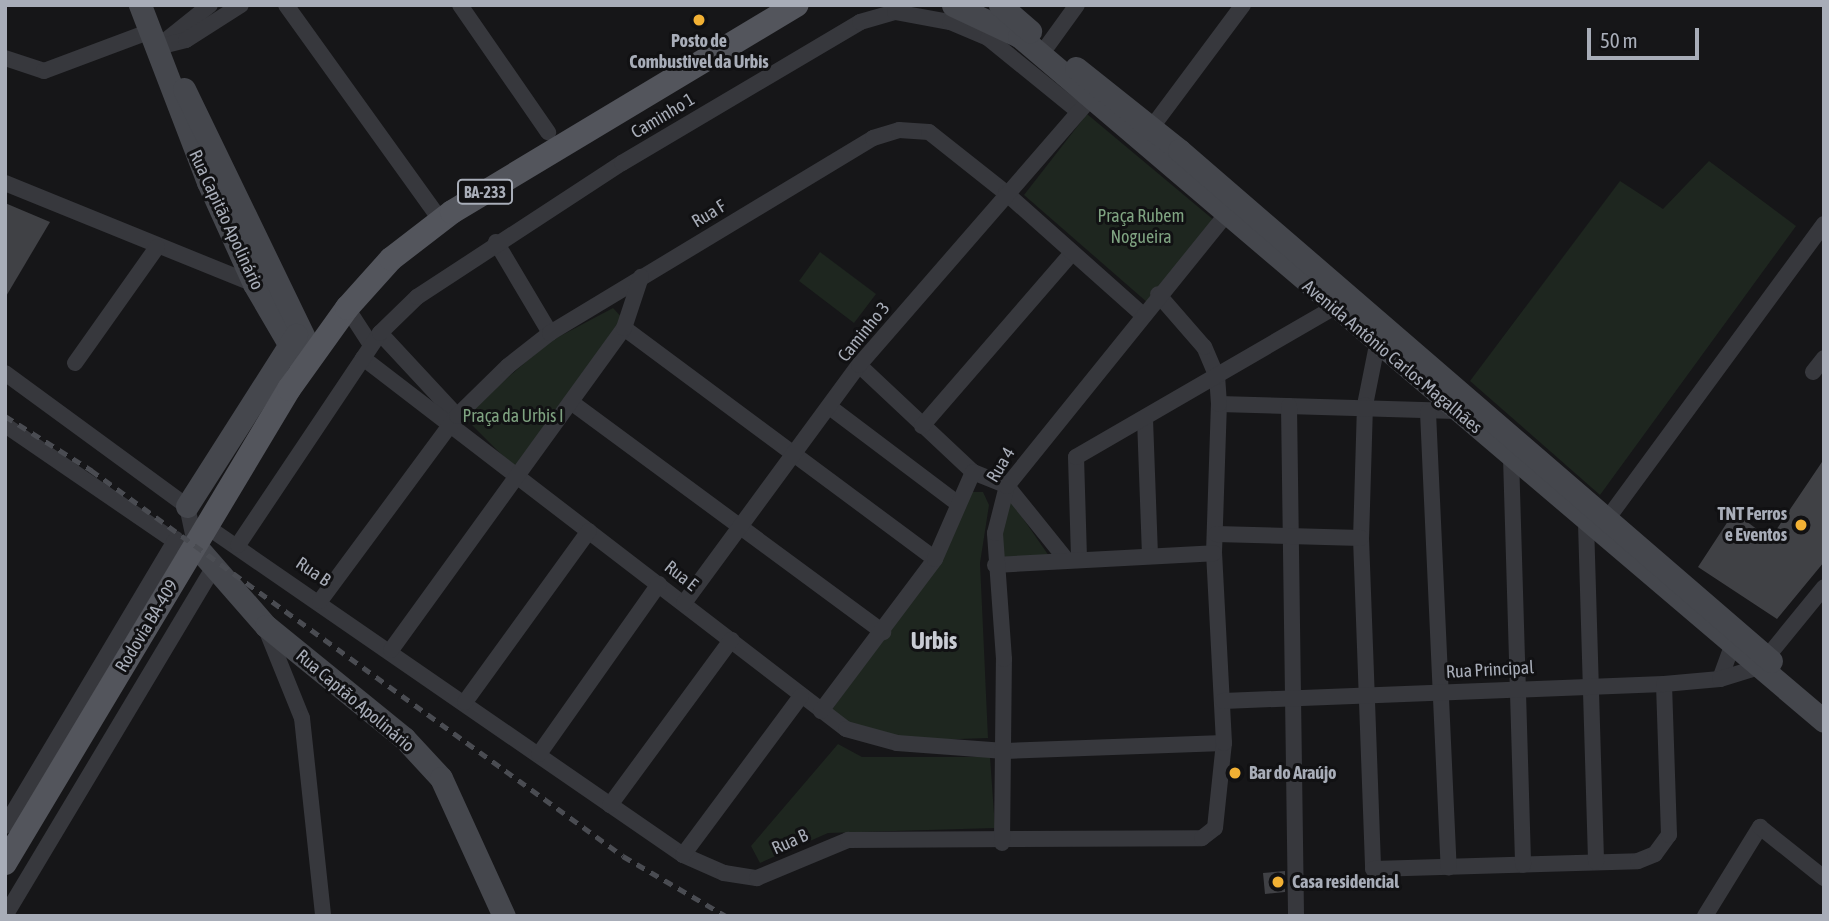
<!DOCTYPE html>
<html>
<head>
<meta charset="utf-8">
<style>
  body { margin:0 }
  #map { position:relative; width:1829px; height:921px; overflow:hidden; background:#161618; font-family:"Asap Condensed",sans-serif }
  div>[style] { position:absolute }
  .green>* { inset:0; background:#1e261f }
  .building>* { inset:0; background:#404145 }
  .street>* { height:16px; margin:-8px; padding:0 8px; transform-origin:8px; border-radius:8px; background:#37383d }
  .secondary>* { height:23px; margin:-11.5px; padding:0 11.5px; transform-origin:11.5px; border-radius:11.5px; background:#45474d }
  .primary>* { height:24px; margin:-12px; padding:0 12px; transform-origin:12px; border-radius:12px; background:#53555c }
  .rail>* { height:4.5px; margin-top:-2.25px; transform-origin:0; background:repeating-linear-gradient(90deg,#4a4c52 0 9px,transparent 0 16px) }
  .dots>* { width:19px; height:19px; translate:-50% -50%; box-sizing:border-box; border:4px solid #111113; border-radius:50% }
  span { translate:-50% -50%; white-space:nowrap; text-align:center; line-height:1.15; -webkit-text-stroke:6px #111113; paint-order:stroke }
  .shield-label span { padding:2px 5px; background:#111113; border:2px solid; border-radius:5px; -webkit-text-stroke-width:0 }
  .shield-label { font-size:16px; color:#a8adb8; font-weight:700 }
  .poi-label { font-size:18px; color:#a8adb8; font-weight:700 }
  .right { translate:-100% -50%; text-align:right }
  .left { translate:0 -50%; text-align:left }
  .street-label { font-size:18px; color:#a8adb8 }
  .park-label { font-size:18px; color:#7fa381 }
  .district-label { font-size:24px; color:#c9ccd4; font-weight:700 }
  .frame { position:absolute; inset:0; border:7px solid #a8adb8; pointer-events:none }
  .scale { position:absolute; left:1587px; top:28px; width:112px; height:32px; box-sizing:border-box; border:4px solid #a8adb8; border-top:0; padding-left:9px; font-size:21px; line-height:24px; white-space:nowrap; color:#a8adb8; -webkit-text-stroke:5px #111113; paint-order:stroke }
</style>
</head>
<body>
<div id="map">
  <div class="green">
    <i style="clip-path:polygon(1087px 114px,1215px 221px,1148px 303px,1024px 195px)"></i>
    <i style="clip-path:polygon(1709px 161px,1796px 226px,1600px 495px,1470px 381px,1620px 181px,1663px 209px)"></i>
    <i style="clip-path:polygon(820px 252px,876px 294px,854px 323px,799px 281px)"></i>
    <i style="clip-path:polygon(613px 308px,626px 322px,516px 469px,463px 416px,549px 342px)"></i>
    <i style="clip-path:polygon(969px 492px,983px 492px,989px 505px,980px 563px,988px 738px,903px 741px,852px 728px,831px 711px,935px 566px)"></i>
    <i style="clip-path:polygon(1007px 501px,1013px 504px,1049px 556px,990px 559px)"></i>
    <i style="clip-path:polygon(838px 744px,862px 757px,990px 757px,995px 828px,828px 833px,760px 863px,751px 846px)"></i>
  </div>
  <div class="building">
    <i style="clip-path:polygon(5px 203px,50px 222px,5px 298px)"></i>
    <i style="clip-path:polygon(1824px 459px,1824px 562px,1777px 619px,1698px 567px,1734px 512px,1770px 539px)"></i>
    <i style="clip-path:polygon(1285px 871px,1285px 892px,1265px 894px,1263px 873px)"></i>
  </div>
  <div class="street">
    <i style="left:286px;top:5px;width:254px;rotate:54.3deg"></i>
    <i style="left:460px;top:5px;width:155px;rotate:55.3deg"></i>
    <i style="left:160px;top:45px;width:64px;rotate:-38.7deg"></i>
    <i style="left:1048px;top:45px;width:49px;rotate:-54.1deg"></i>
    <i style="left:158px;top:47px;width:29px;rotate:-14deg"></i>
    <i style="left:186px;top:40px;width:65px;rotate:-32.5deg"></i>
    <i style="left:5px;top:58px;width:41px;rotate:18.4deg"></i>
    <i style="left:44px;top:71px;width:114px;rotate:-20.5deg"></i>
    <i style="left:1152px;top:127px;width:152px;rotate:-53.3deg"></i>
    <i style="left:5px;top:183px;width:269px;rotate:22.1deg"></i>
    <i style="left:496px;top:242px;width:106px;rotate:59.3deg"></i>
    <i style="left:347px;top:308px;width:44px;rotate:57deg"></i>
    <i style="left:624px;top:328px;width:387px;rotate:36.6deg"></i>
    <i style="left:380px;top:333px;width:113px;rotate:47.1deg"></i>
    <i style="left:1377px;top:345px;width:61px;rotate:101.3deg"></i>
    <i style="left:1365px;top:405px;width:133px;rotate:91.7deg"></i>
    <i style="left:1361px;top:538px;width:331px;rotate:87.9deg"></i>
    <i style="left:1373px;top:869px;width:265px;rotate:-1.7deg"></i>
    <i style="left:1638px;top:861px;width:18px;rotate:-22deg"></i>
    <i style="left:1655px;top:854px;width:24px;rotate:-54deg"></i>
    <i style="left:1669px;top:835px;width:151px;rotate:-91.9deg"></i>
    <i style="left:363px;top:358px;width:609px;rotate:37.53deg"></i>
    <i style="left:846px;top:729px;width:53px;rotate:15.4deg"></i>
    <i style="left:897px;top:743px;width:108px;rotate:4.2deg"></i>
    <i style="left:1005px;top:751px;width:219px;rotate:-2.1deg"></i>
    <i style="left:75px;top:363px;width:142px;rotate:-54.7deg"></i>
    <i style="left:859px;top:365px;width:156px;rotate:43.2deg"></i>
    <i style="left:973px;top:472px;width:37px;rotate:22deg"></i>
    <i style="left:1007px;top:486px;width:94px;rotate:51.1deg"></i>
    <i style="left:1813px;top:372px;width:18px;rotate:-52deg"></i>
    <i style="left:5px;top:373px;width:225px;rotate:36.2deg"></i>
    <i style="left:187px;top:506px;width:40px;rotate:78deg"></i>
    <i style="left:571px;top:402px;width:388px;rotate:36.4deg"></i>
    <i style="left:1219px;top:404px;width:237px;rotate:1.7deg"></i>
    <i style="left:1289px;top:406px;width:510px;rotate:89.21deg"></i>
    <i style="left:831px;top:408px;width:158px;rotate:37deg"></i>
    <i style="left:1428px;top:412px;width:456px;rotate:87.4deg"></i>
    <i style="left:1145px;top:419px;width:135px;rotate:87.9deg"></i>
    <i style="left:5px;top:425px;width:214px;rotate:34.4deg"></i>
    <i style="left:922px;top:426px;width:229px;rotate:-49.1deg"></i>
    <i style="left:1511px;top:457px;width:408px;rotate:88.3deg"></i>
    <i style="left:1608px;top:518px;width:365px;rotate:-53.7deg"></i>
    <i style="left:1586px;top:523px;width:339px;rotate:88.3deg"></i>
    <i style="left:206px;top:526px;width:579px;rotate:34.6deg"></i>
    <i style="left:683px;top:855px;width:45px;rotate:23.7deg"></i>
    <i style="left:724px;top:873px;width:33px;rotate:9deg"></i>
    <i style="left:757px;top:878px;width:99px;rotate:-22.7deg"></i>
    <i style="left:848px;top:840px;width:354px;rotate:-0.3deg"></i>
    <i style="left:1202px;top:838px;width:16px;rotate:-38deg"></i>
    <i style="left:1215px;top:828px;width:85px;rotate:-84deg"></i>
    <i style="left:1224px;top:743px;width:190px;rotate:-93deg"></i>
    <i style="left:1214px;top:553px;width:149px;rotate:-88.1deg"></i>
    <i style="left:1219px;top:404px;width:27px;rotate:-94deg"></i>
    <i style="left:1217px;top:377px;width:33px;rotate:-113deg"></i>
    <i style="left:1204px;top:347px;width:70px;rotate:-131deg"></i>
    <i style="left:1216px;top:534px;width:145px;rotate:1.6deg"></i>
    <i style="left:238px;top:545px;width:255px;rotate:-56.2deg"></i>
    <i style="left:380px;top:333px;width:52px;rotate:-44.2deg"></i>
    <i style="left:417px;top:297px;width:245px;rotate:-33.2deg"></i>
    <i style="left:622px;top:163px;width:277px;rotate:-30.6deg"></i>
    <i style="left:860px;top:22px;width:36px;rotate:-16deg"></i>
    <i style="left:895px;top:12px;width:56px;rotate:10.3deg"></i>
    <i style="left:950px;top:22px;width:41px;rotate:22.8deg"></i>
    <i style="left:988px;top:38px;width:117px;rotate:39.1deg"></i>
    <i style="left:1079px;top:558px;width:101px;rotate:-91.7deg"></i>
    <i style="left:1076px;top:457px;width:297px;rotate:-30.1deg"></i>
    <i style="left:995px;top:565px;width:219px;rotate:-3.1deg"></i>
    <i style="left:320px;top:601px;width:230px;rotate:-53.5deg"></i>
    <i style="left:457px;top:416px;width:71px;rotate:-44.4deg"></i>
    <i style="left:508px;top:366px;width:53px;rotate:-38.2deg"></i>
    <i style="left:550px;top:333px;width:377px;rotate:-31.1deg"></i>
    <i style="left:873px;top:138px;width:27px;rotate:-17deg"></i>
    <i style="left:899px;top:130px;width:30px;rotate:4deg"></i>
    <i style="left:929px;top:132px;width:98px;rotate:38.4deg"></i>
    <i style="left:1006px;top:193px;width:183px;rotate:41.7deg"></i>
    <i style="left:684px;top:603px;width:295px;rotate:-53.7deg"></i>
    <i style="left:859px;top:365px;width:346px;rotate:-49deg"></i>
    <i style="left:266px;top:629px;width:96px;rotate:68deg"></i>
    <i style="left:302px;top:718px;width:199px;rotate:83.9deg"></i>
    <i style="left:391px;top:650px;width:397px;rotate:-54.1deg"></i>
    <i style="left:624px;top:328px;width:54px;rotate:-71.6deg"></i>
    <i style="left:1767px;top:657px;width:90px;rotate:-50.8deg"></i>
    <i style="left:1720px;top:679px;width:33px;rotate:-70deg"></i>
    <i style="left:1223px;top:701px;width:441px;rotate:-2.2deg"></i>
    <i style="left:1664px;top:684px;width:56px;rotate:-5.1deg"></i>
    <i style="left:1720px;top:679px;width:38px;rotate:-17deg"></i>
    <i style="left:465px;top:702px;width:211px;rotate:-54.1deg"></i>
    <i style="left:821px;top:711px;width:190px;rotate:-53.1deg"></i>
    <i style="left:935px;top:559px;width:95px;rotate:-66.4deg"></i>
    <i style="left:539px;top:754px;width:208px;rotate:-54.8deg"></i>
    <i style="left:610px;top:805px;width:205px;rotate:-53.7deg"></i>
    <i style="left:5px;top:826px;width:334px;rotate:-59.2deg"></i>
    <i style="left:1002px;top:843px;width:184px;rotate:-89.4deg"></i>
    <i style="left:1004px;top:659px;width:126px;rotate:-94.1deg"></i>
    <i style="left:995px;top:533px;width:49px;rotate:-75.7deg"></i>
    <i style="left:1007px;top:486px;width:347px;rotate:-51.1deg"></i>
    <i style="left:683px;top:855px;width:198px;rotate:-53.4deg"></i>
    <i style="left:5px;top:916px;width:403px;rotate:-59.1deg"></i>
    <i style="left:1705px;top:916px;width:105px;rotate:-58.3deg"></i>
    <i style="left:1760px;top:827px;width:82px;rotate:38.6deg"></i>
  </div>
  <div class="secondary">
    <i style="left:140px;top:5px;width:190px;rotate:69deg"></i>
    <i style="left:208px;top:182px;width:112px;rotate:65.7deg"></i>
    <i style="left:254px;top:284px;width:97px;rotate:59.7deg"></i>
    <i style="left:953px;top:5px;width:73px;rotate:25.2deg"></i>
    <i style="left:1019px;top:36px;width:1057px;rotate:40.4deg"></i>
    <i style="left:1000px;top:5px;width:40px;rotate:41deg"></i>
    <i style="left:1076px;top:68px;width:132px;rotate:38.5deg"></i>
    <i style="left:1179px;top:150px;width:782px;rotate:40.8deg"></i>
    <i style="left:184px;top:89px;width:294px;rotate:64.2deg"></i>
    <i style="left:187px;top:506px;width:203px;rotate:-57.5deg"></i>
    <i style="left:195px;top:545px;width:108px;rotate:48.8deg"></i>
    <i style="left:266px;top:626px;width:178px;rotate:39.1deg"></i>
    <i style="left:404px;top:738px;width:54px;rotate:47.2deg"></i>
    <i style="left:441px;top:778px;width:152px;rotate:65.5deg"></i>
  </div>
  <div class="primary">
    <i style="left:5px;top:863px;width:553px;rotate:-59.07deg"></i>
    <i style="left:289px;top:389px;width:100px;rotate:-54.4deg"></i>
    <i style="left:347px;top:308px;width:66px;rotate:-48.1deg"></i>
    <i style="left:391px;top:259px;width:77px;rotate:-37.6deg"></i>
    <i style="left:452px;top:212px;width:402px;rotate:-31deg"></i>
  </div>
  <div class="rail">
    <i style="left:5px;top:416px;width:102px;rotate:32.1deg"></i>
    <i style="left:91px;top:470px;width:657px;rotate:35.96deg"></i>
    <i style="left:623px;top:856px;width:119px;rotate:30.2deg"></i>
  </div>
  <div class="dots">
    <i style="left:699px;top:20px;background:#f2b134"></i>
    <i style="left:1801px;top:525px;background:#f2b134"></i>
    <i style="left:1235px;top:773px;background:#f2b134"></i>
    <i style="left:1278px;top:882px;background:#f2b134"></i>
  </div>
  <div class="shield-label">
    <span style="left:485px;top:192px">BA-233</span>
  </div>
  <div class="poi-label">
    <span style="left:699px;top:52px">Posto de<br>Combustivel da Urbis</span>
    <span class="right" style="left:1787px;top:525px">TNT Ferros<br>e Eventos</span>
    <span class="left" style="left:1249px;top:773px">Bar do Araújo</span>
    <span class="left" style="left:1292px;top:882px">Casa residencial</span>
  </div>
  <div class="street-label">
    <span style="left:663px;top:116px;rotate:-31deg">Caminho 1</span>
    <span style="left:709px;top:214px;rotate:-31deg">Rua F</span>
    <span style="left:226px;top:220px;rotate:65deg">Rua Capitão Apolinário</span>
    <span style="left:864px;top:332px;rotate:-51deg">Caminho 3</span>
    <span style="left:1392px;top:357px;rotate:40deg">Avenida Antônio Carlos Magalhães</span>
    <span style="left:1001px;top:465px;rotate:-59deg">Rua 4</span>
    <span style="left:313px;top:572px;rotate:34deg">Rua B</span>
    <span style="left:681px;top:576px;rotate:38deg">Rua E</span>
    <span style="left:147px;top:626px;rotate:-59deg">Rodovia BA-409</span>
    <span style="left:1490px;top:670px;rotate:-3deg">Rua Principal</span>
    <span style="left:355px;top:701px;rotate:40deg">Rua Captão Apolinário</span>
    <span style="left:790px;top:842px;rotate:-24deg">Rua B</span>
  </div>
  <div class="park-label">
    <span style="left:1141px;top:227px">Praça Rubem<br>Nogueira</span>
    <span style="left:513px;top:416px">Praça da Urbis I</span>
  </div>
  <div class="district-label">
    <span style="left:934px;top:641px">Urbis</span>
  </div>
  <div class="frame"></div>
  <div class="scale">50 m</div>
</div>
</body>
</html>
